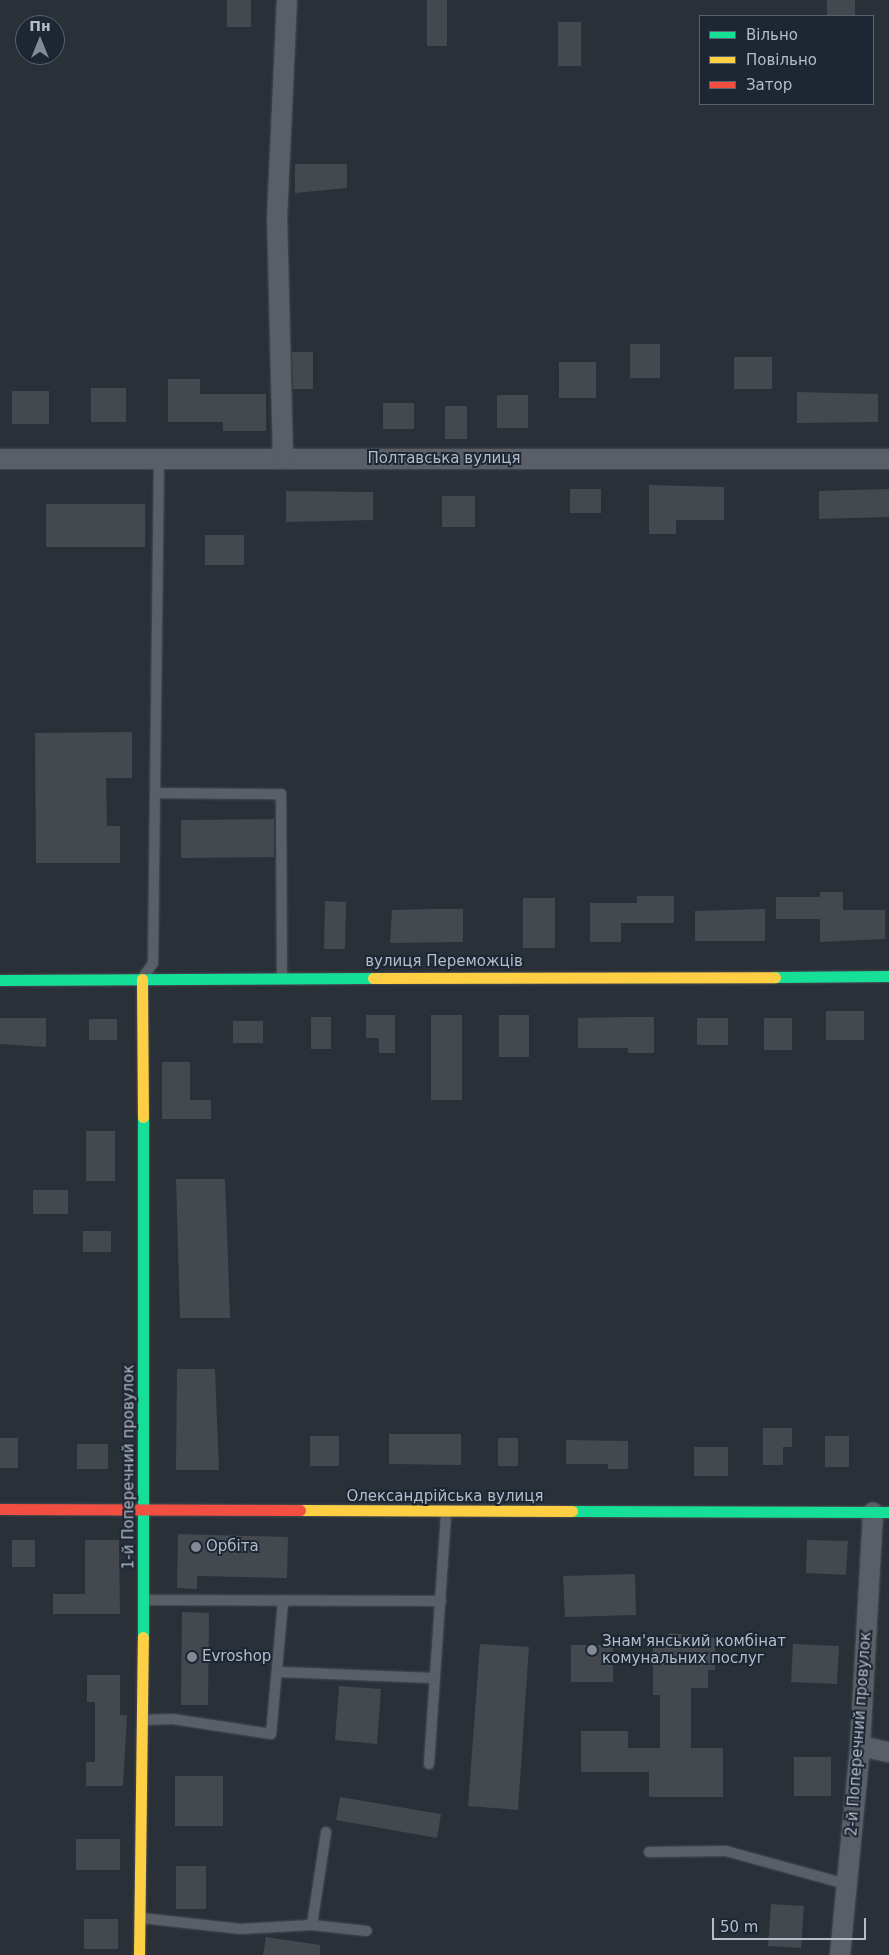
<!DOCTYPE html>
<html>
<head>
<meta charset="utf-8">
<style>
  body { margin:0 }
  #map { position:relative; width:889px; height:1955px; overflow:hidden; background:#2a3038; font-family:"DejaVu Sans",sans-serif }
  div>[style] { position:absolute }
  .building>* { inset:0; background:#444950 }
  .roads { filter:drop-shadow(0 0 1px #484c53) drop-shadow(0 0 1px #484c53) }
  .lane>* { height:10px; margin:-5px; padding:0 5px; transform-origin:5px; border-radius:5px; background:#5a5e66 }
  .street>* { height:20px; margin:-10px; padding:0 10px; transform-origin:10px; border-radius:10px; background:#5a5e66 }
  .fast>* { height:11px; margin:-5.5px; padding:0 5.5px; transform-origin:5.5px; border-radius:5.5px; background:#16e098 }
  .slow>* { height:11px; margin:-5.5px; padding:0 5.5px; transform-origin:5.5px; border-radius:5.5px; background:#ffcf43 }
  .jam>* { height:11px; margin:-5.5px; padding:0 5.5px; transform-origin:5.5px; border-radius:5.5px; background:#f24e42 }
  .dots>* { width:14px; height:14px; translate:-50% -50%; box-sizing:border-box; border:2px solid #1d2633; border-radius:50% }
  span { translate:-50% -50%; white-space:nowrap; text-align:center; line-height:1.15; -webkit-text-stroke:4px #1d2633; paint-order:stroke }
  .street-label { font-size:15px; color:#b4bcc9 }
  .poi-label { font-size:15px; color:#b4bcc9 }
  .left { translate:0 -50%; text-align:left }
  .legend { position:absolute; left:699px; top:15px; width:175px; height:90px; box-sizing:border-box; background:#1d2633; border:1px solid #59626f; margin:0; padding:6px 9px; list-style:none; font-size:15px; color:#b4bcc9 }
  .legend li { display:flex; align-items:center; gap:10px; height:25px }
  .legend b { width:25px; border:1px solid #59626f }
  .north { position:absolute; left:15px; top:15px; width:50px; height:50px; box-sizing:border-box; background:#1d2633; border:1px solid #59626f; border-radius:50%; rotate:0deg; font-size:14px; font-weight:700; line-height:20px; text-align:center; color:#b4bcc9 }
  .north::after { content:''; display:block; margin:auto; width:18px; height:22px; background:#848b96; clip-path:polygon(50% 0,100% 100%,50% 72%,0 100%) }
  .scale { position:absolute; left:712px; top:1918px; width:154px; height:22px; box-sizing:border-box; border:2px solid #b4bcc9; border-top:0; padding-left:6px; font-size:15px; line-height:18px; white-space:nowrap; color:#b4bcc9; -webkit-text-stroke:4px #1d2633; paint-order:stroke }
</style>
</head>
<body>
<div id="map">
  <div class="building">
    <i style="clip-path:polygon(227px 0,251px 0,251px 27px,227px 27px)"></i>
    <i style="clip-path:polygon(427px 0,447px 0,447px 46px,427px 46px)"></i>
    <i style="clip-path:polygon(827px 0,855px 0,855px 16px,827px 16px)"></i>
    <i style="clip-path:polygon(558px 22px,581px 22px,581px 66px,558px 66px)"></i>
    <i style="clip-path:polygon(295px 164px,347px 164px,347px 188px,295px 193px)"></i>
    <i style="clip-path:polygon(630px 344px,660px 344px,660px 378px,630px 378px)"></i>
    <i style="clip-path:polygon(292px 352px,313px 352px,313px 389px,293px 389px)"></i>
    <i style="clip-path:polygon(734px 357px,772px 357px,772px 389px,734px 389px)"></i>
    <i style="clip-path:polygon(559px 362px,596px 362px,596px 398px,559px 398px)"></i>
    <i style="clip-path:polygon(168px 379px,200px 379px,200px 394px,266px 394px,266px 431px,223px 431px,223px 422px,168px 422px)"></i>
    <i style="clip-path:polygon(91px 388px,126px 388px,126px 422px,91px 422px)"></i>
    <i style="clip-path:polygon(12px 391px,49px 391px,49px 424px,12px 424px)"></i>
    <i style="clip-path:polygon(797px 392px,878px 394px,878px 422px,797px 423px)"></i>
    <i style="clip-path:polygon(497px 395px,528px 395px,528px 428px,497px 428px)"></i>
    <i style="clip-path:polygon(383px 403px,414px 403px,414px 429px,383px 429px)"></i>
    <i style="clip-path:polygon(445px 406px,467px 406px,467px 439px,445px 439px)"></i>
    <i style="clip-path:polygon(649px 485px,724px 487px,724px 520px,676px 520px,676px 534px,649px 534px)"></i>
    <i style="clip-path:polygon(570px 489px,601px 489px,601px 513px,570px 513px)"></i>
    <i style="clip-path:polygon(889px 489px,889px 517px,819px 519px,819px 491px)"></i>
    <i style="clip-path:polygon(286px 491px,373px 492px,373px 520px,286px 522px)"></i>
    <i style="clip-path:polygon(442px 496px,475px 496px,475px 527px,442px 527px)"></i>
    <i style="clip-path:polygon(46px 504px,145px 504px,145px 547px,46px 547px)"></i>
    <i style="clip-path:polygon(205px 535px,244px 535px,244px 565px,205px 565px)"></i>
    <i style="clip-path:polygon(132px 732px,132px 778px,106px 778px,107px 826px,120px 826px,120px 863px,36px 863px,35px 733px)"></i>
    <i style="clip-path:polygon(274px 819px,274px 857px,181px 858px,181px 820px)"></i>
    <i style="clip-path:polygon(820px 892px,843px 892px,843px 910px,885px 910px,885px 939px,820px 942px,820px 919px,776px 919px,776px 897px,820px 897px)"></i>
    <i style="clip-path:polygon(637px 896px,674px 896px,674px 923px,621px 923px,621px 942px,590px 942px,590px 903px,637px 903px)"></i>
    <i style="clip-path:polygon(523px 898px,555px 898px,555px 948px,523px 948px)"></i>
    <i style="clip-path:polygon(325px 901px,346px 902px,345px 949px,324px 949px)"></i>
    <i style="clip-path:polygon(434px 909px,463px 909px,463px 942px,390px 943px,392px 910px)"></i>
    <i style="clip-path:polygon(765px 909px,765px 941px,695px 941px,695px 911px)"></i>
    <i style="clip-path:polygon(826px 1011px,864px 1011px,864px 1040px,826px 1040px)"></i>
    <i style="clip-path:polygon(366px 1015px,395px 1015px,395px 1053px,379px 1053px,379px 1038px,366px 1038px)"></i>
    <i style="clip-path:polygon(431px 1015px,462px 1015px,462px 1100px,431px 1100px)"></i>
    <i style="clip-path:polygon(499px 1015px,529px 1015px,529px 1057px,499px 1057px)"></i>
    <i style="clip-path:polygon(311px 1017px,331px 1017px,331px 1049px,311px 1049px)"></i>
    <i style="clip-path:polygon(628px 1017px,654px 1017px,654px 1053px,628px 1053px,628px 1048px,578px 1048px,578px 1018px)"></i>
    <i style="clip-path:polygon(0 1018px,46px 1018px,46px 1047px,0 1044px)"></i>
    <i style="clip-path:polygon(697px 1018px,728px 1018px,728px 1045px,697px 1045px)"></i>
    <i style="clip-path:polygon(764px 1018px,792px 1018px,792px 1050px,764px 1050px)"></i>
    <i style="clip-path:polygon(89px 1019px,117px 1019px,117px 1040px,89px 1040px)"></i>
    <i style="clip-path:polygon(233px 1021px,263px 1021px,263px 1043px,233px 1043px)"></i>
    <i style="clip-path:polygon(162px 1062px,190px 1062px,190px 1100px,211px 1100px,211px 1119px,162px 1119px)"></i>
    <i style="clip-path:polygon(86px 1131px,115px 1131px,115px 1181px,86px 1181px)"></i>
    <i style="clip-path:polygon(176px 1179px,225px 1179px,230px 1318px,180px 1318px)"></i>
    <i style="clip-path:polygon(33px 1190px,68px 1190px,68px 1214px,33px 1214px)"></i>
    <i style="clip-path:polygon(83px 1231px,111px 1231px,111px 1252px,83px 1252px)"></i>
    <i style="clip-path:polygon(177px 1369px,215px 1369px,219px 1470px,176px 1470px)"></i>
    <i style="clip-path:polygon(763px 1428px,792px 1428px,792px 1447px,783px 1447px,783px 1465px,763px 1465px)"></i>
    <i style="clip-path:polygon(389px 1434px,461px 1434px,461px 1465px,389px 1464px)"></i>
    <i style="clip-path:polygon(310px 1436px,339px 1436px,339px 1466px,310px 1466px)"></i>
    <i style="clip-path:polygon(825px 1436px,849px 1436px,849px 1467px,825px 1467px)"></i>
    <i style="clip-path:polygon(0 1438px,18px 1438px,18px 1468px,0 1468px)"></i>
    <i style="clip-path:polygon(498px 1438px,518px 1438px,518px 1466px,498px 1466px)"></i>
    <i style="clip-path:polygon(566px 1440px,628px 1441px,628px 1469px,608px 1469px,608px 1464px,566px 1464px)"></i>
    <i style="clip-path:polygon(77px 1444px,108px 1444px,108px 1469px,77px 1469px)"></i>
    <i style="clip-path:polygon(694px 1447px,728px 1447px,728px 1476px,694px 1476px)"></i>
    <i style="clip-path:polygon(178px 1534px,288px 1537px,287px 1578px,197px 1576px,197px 1589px,177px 1588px)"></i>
    <i style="clip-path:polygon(12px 1540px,35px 1540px,35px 1567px,12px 1567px)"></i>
    <i style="clip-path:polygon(85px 1540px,119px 1540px,120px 1614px,53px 1614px,53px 1594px,85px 1594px)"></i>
    <i style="clip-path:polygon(807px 1540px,848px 1541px,846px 1575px,806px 1573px)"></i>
    <i style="clip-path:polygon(635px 1574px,636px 1615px,565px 1617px,563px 1576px)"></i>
    <i style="clip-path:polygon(182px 1612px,209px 1613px,208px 1705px,181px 1705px)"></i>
    <i style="clip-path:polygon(669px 1633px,715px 1638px,715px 1670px,708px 1670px,708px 1688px,691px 1688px,691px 1748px,723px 1748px,723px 1797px,649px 1797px,649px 1772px,581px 1772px,581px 1731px,628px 1731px,628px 1748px,660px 1748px,660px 1695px,653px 1695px,653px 1645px,669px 1645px)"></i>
    <i style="clip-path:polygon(480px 1644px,529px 1647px,518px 1810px,468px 1806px)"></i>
    <i style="clip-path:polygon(793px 1644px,839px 1646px,837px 1684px,791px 1682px)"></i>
    <i style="clip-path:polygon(571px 1645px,613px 1645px,613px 1682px,571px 1682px)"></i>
    <i style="clip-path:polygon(87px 1675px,120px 1675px,120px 1715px,127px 1715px,123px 1786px,86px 1786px,86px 1762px,95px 1762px,95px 1702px,87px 1702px)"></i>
    <i style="clip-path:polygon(339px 1686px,381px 1689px,377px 1744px,335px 1740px)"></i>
    <i style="clip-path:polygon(794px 1757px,831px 1757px,831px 1796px,794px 1796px)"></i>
    <i style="clip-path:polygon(175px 1776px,223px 1776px,223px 1826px,175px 1826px)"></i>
    <i style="clip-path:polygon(340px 1797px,441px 1814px,437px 1838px,336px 1820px)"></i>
    <i style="clip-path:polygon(76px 1839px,120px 1839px,120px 1870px,76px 1870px)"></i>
    <i style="clip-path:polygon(176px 1866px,206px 1866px,206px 1909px,176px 1909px)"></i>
    <i style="clip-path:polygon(771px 1904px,804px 1906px,801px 1948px,768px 1946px)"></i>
    <i style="clip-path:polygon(84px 1919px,118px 1919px,118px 1949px,84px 1949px)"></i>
    <i style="clip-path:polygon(266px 1937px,320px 1945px,320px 1955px,263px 1955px)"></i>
  </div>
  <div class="roads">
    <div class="lane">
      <i style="left:156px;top:793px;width:125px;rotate:0.5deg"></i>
      <i style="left:281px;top:794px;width:184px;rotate:89.7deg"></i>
      <i style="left:143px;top:977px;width:17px;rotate:-54deg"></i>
      <i style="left:153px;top:963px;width:502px;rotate:-89.32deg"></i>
      <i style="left:145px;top:1600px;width:296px;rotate:0.2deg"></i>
      <i style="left:278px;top:1672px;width:157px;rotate:2.2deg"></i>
      <i style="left:144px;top:1720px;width:29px;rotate:-2deg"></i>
      <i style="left:173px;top:1719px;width:99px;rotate:8.7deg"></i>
      <i style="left:271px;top:1734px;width:134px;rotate:-84.8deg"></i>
      <i style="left:429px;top:1764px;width:252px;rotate:-86.1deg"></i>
      <i style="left:649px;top:1852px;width:77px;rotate:-0.7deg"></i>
      <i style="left:726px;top:1851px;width:124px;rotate:15.4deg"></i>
      <i style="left:141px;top:1918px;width:100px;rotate:6.3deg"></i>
      <i style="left:240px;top:1929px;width:72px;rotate:-3.2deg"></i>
      <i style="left:312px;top:1925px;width:55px;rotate:6.2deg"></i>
      <i style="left:312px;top:1925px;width:94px;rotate:-81.4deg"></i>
    </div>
    <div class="street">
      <i style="left:0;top:459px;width:889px"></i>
      <i style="left:283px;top:459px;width:240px;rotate:-91.4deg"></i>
      <i style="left:277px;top:219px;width:219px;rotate:-87.4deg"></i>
      <i style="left:860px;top:1746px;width:30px;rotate:12deg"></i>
      <i style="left:840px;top:1955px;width:210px;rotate:-84.5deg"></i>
      <i style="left:860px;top:1746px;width:234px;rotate:-86.8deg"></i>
    </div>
    <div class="fast">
      <i style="left:775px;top:977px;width:114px;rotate:-0.5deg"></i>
      <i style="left:0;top:980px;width:373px;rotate:-0.3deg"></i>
      <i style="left:143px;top:1117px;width:520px;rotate:90deg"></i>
      <i style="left:572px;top:1511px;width:317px;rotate:0.2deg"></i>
    </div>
    <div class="slow">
      <i style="left:373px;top:978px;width:402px;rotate:-0.1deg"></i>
      <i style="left:142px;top:979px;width:138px;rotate:89.6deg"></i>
      <i style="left:300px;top:1510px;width:272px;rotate:0.2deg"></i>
      <i style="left:139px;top:1955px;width:318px;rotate:-89.3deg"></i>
    </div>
    <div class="jam">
      <i style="left:0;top:1509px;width:300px;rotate:0.2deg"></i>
    </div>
  </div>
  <div class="dots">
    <i style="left:196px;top:1547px;background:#848b96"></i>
    <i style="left:592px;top:1650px;background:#848b96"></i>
    <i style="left:192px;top:1657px;background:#848b96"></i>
  </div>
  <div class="street-label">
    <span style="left:444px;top:459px">Полтавська вулиця</span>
    <span style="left:444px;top:962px">вулиця Переможців</span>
    <span style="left:129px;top:1467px;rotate:-90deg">1-й Поперечний провулок</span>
    <span style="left:445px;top:1497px">Олександрійська вулиця</span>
    <span style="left:859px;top:1734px;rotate:-86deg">2-й Поперечний провулок</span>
  </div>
  <div class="poi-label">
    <span class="left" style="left:206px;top:1547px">Орбіта</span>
    <span class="left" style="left:602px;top:1650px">Знам'янський комбінат<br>комунальних послуг</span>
    <span class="left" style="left:202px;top:1657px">Evroshop</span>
  </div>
  <ul class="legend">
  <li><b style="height:6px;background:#16e098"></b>Вільно</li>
  <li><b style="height:6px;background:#ffcf43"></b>Повільно</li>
  <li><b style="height:6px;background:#f24e42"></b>Затор</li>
  </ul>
  <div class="north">Пн</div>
  <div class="scale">50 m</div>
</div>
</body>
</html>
